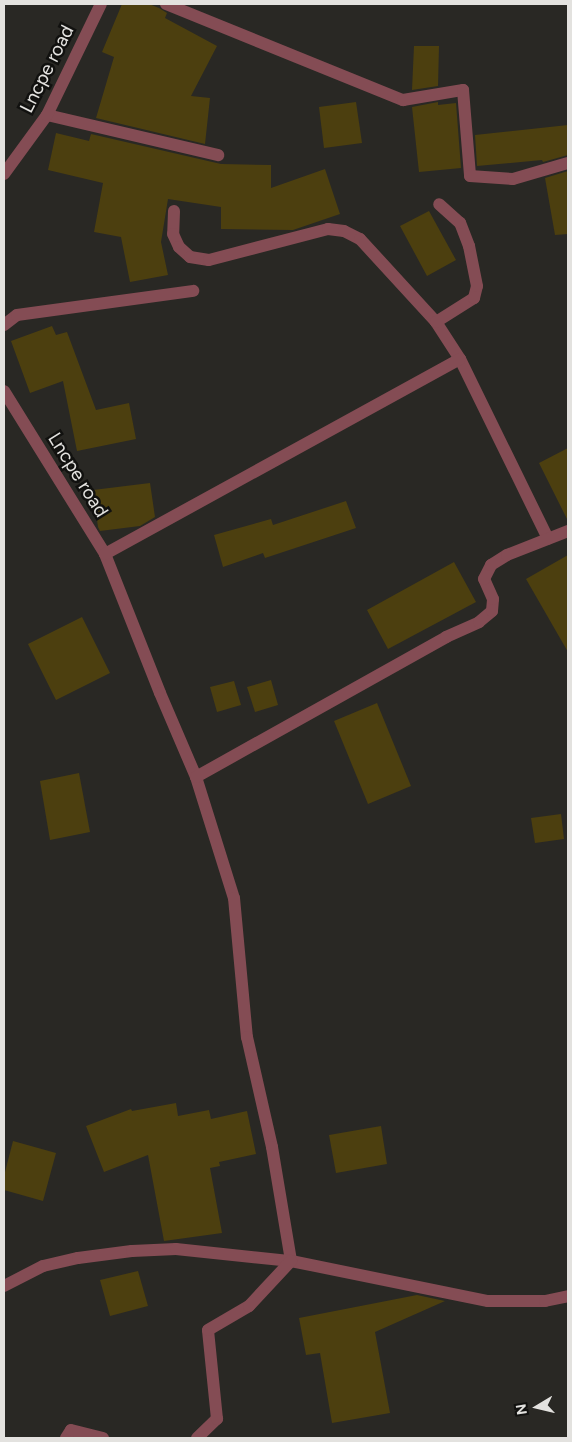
<!DOCTYPE html>
<html>
<head>
<meta charset="utf-8">
<style>
  body { margin:0 }
  #map { position:relative; width:572px; height:1442px; overflow:hidden; background:#292824; font-family:Figtree,sans-serif }
  div>[style] { position:absolute }
  .building>* { inset:0; background:#4c3f0f }
  .minor>* { height:12px; margin:-6px; padding:0 6px; transform-origin:6px; border-radius:6px; background:#844c54 }
  span { translate:-50% -50%; white-space:nowrap; text-align:center; line-height:1.15; -webkit-text-stroke:5px #11110f; paint-order:stroke }
  .street-label { font-size:19px; color:#e3e2df }
  .frame { position:absolute; inset:0; border:5px solid #e3e2df; pointer-events:none }
  .north { position:absolute; left:512px; top:1382px; width:50px; height:50px; -webkit-text-stroke:4px #11110f; paint-order:stroke; rotate:261deg; font-size:14px; font-weight:700; line-height:20px; text-align:center; color:#e3e2df }
  .north::after { content:''; display:block; margin:auto; width:18px; height:22px; background:#e3e2df; clip-path:polygon(50% 0,100% 100%,50% 72%,0 100%) }
</style>
</head>
<body>
<div id="map">
  <div class="building">
    <i style="clip-path:polygon(122px 4px,149px 4px,159px 8px,167px 13px,165px 18px,217px 46px,191px 96px,210px 98px,205px 144px,96px 118px,114px 57px,102px 52px)"></i>
    <i style="clip-path:polygon(414px 46px,439px 46px,438px 86px,412px 90px)"></i>
    <i style="clip-path:polygon(356px 102px,362px 143px,324px 148px,319px 107px)"></i>
    <i style="clip-path:polygon(438px 102px,438px 105px,456px 103px,461px 168px,419px 172px,412px 107px)"></i>
    <i style="clip-path:polygon(568px 125px,568px 155px,543px 162px,542px 160px,477px 166px,475px 135px)"></i>
    <i style="clip-path:polygon(56px 133px,89px 141px,91px 134px,221px 164px,271px 165px,271px 188px,325px 169px,340px 214px,293px 230px,221px 229px,221px 207px,168px 199px,161px 242px,168px 275px,130px 282px,121px 237px,94px 232px,103px 183px,48px 170px)"></i>
    <i style="clip-path:polygon(568px 171px,568px 234px,555px 235px,545px 178px)"></i>
    <i style="clip-path:polygon(429px 211px,456px 260px,427px 276px,400px 226px)"></i>
    <i style="clip-path:polygon(52px 326px,56px 335px,67px 332px,96px 410px,129px 403px,136px 439px,77px 451px,63px 381px,30px 393px,11px 341px)"></i>
    <i style="clip-path:polygon(568px 448px,568px 521px,539px 463px)"></i>
    <i style="clip-path:polygon(150px 483px,155px 517px,140px 526px,100px 531px,98px 527px,93px 490px)"></i>
    <i style="clip-path:polygon(346px 501px,356px 528px,265px 558px,263px 553px,223px 567px,214px 535px,271px 519px,273px 525px)"></i>
    <i style="clip-path:polygon(568px 555px,568px 652px,526px 579px)"></i>
    <i style="clip-path:polygon(454px 562px,476px 602px,388px 649px,367px 610px)"></i>
    <i style="clip-path:polygon(82px 617px,110px 673px,56px 700px,28px 644px)"></i>
    <i style="clip-path:polygon(271px 680px,278px 705px,255px 712px,247px 687px)"></i>
    <i style="clip-path:polygon(234px 681px,241px 705px,217px 712px,210px 687px)"></i>
    <i style="clip-path:polygon(377px 703px,411px 786px,368px 804px,334px 721px)"></i>
    <i style="clip-path:polygon(79px 773px,90px 832px,50px 840px,40px 781px)"></i>
    <i style="clip-path:polygon(561px 814px,564px 839px,535px 843px,531px 818px)"></i>
    <i style="clip-path:polygon(176px 1103px,178px 1116px,209px 1110px,211px 1119px,247px 1111px,256px 1154px,219px 1162px,220px 1166px,210px 1168px,222px 1233px,164px 1241px,148px 1155px,104px 1172px,86px 1126px,131px 1109px,132px 1111px)"></i>
    <i style="clip-path:polygon(381px 1126px,387px 1164px,336px 1173px,329px 1135px)"></i>
    <i style="clip-path:polygon(13px 1141px,56px 1153px,43px 1201px,4px 1190px,4px 1176px)"></i>
    <i style="clip-path:polygon(138px 1271px,148px 1306px,110px 1316px,100px 1280px)"></i>
    <i style="clip-path:polygon(417px 1295px,445px 1301px,375px 1332px,390px 1413px,332px 1423px,320px 1353px,306px 1355px,299px 1318px)"></i>
  </div>
  <div class="minor">
    <i style="left:166px;top:4px;width:256px;rotate:22.1deg"></i>
    <i style="left:403px;top:100px;width:61px;rotate:-9.5deg"></i>
    <i style="left:463px;top:90px;width:86px;rotate:85.3deg"></i>
    <i style="left:470px;top:176px;width:43px;rotate:4deg"></i>
    <i style="left:513px;top:179px;width:57px;rotate:-16.2deg"></i>
    <i style="left:47px;top:115px;width:176px;rotate:13.2deg"></i>
    <i style="left:4px;top:174px;width:73px;rotate:-53.9deg"></i>
    <i style="left:47px;top:115px;width:123px;rotate:-64.1deg"></i>
    <i style="left:174px;top:211px;width:23px;rotate:92deg"></i>
    <i style="left:173px;top:234px;width:14px;rotate:65deg"></i>
    <i style="left:179px;top:247px;width:15px;rotate:42deg"></i>
    <i style="left:190px;top:257px;width:19px;rotate:9deg"></i>
    <i style="left:209px;top:260px;width:123px;rotate:-14.6deg"></i>
    <i style="left:328px;top:229px;width:16px;rotate:7deg"></i>
    <i style="left:344px;top:231px;width:18px;rotate:27deg"></i>
    <i style="left:360px;top:239px;width:113px;rotate:47.5deg"></i>
    <i style="left:436px;top:322px;width:44px;rotate:57deg"></i>
    <i style="left:460px;top:359px;width:200px;rotate:63.9deg"></i>
    <i style="left:436px;top:322px;width:45px;rotate:-32.3deg"></i>
    <i style="left:474px;top:298px;width:12px;rotate:-76deg"></i>
    <i style="left:477px;top:286px;width:41px;rotate:-101.3deg"></i>
    <i style="left:469px;top:246px;width:25px;rotate:-111deg"></i>
    <i style="left:460px;top:223px;width:28px;rotate:-138deg"></i>
    <i style="left:4px;top:325px;width:16px;rotate:-38deg"></i>
    <i style="left:17px;top:315px;width:178px;rotate:-7.8deg"></i>
    <i style="left:4px;top:391px;width:192px;rotate:58.2deg"></i>
    <i style="left:105px;top:554px;width:149px;rotate:68.4deg"></i>
    <i style="left:160px;top:693px;width:91px;rotate:66.8deg"></i>
    <i style="left:196px;top:777px;width:127px;rotate:72.6deg"></i>
    <i style="left:234px;top:898px;width:140px;rotate:84.7deg"></i>
    <i style="left:247px;top:1037px;width:113px;rotate:77.2deg"></i>
    <i style="left:272px;top:1147px;width:116px;rotate:80.5deg"></i>
    <i style="left:291px;top:1261px;width:201px;rotate:11.5deg"></i>
    <i style="left:488px;top:1301px;width:57px"></i>
    <i style="left:545px;top:1301px;width:24px;rotate:-12deg"></i>
    <i style="left:105px;top:554px;width:405px;rotate:-28.8deg"></i>
    <i style="left:196px;top:777px;width:287px;rotate:-29.2deg"></i>
    <i style="left:446px;top:637px;width:36px;rotate:-24deg"></i>
    <i style="left:479px;top:622px;width:17px;rotate:-40deg"></i>
    <i style="left:492px;top:611px;width:12px;rotate:-85deg"></i>
    <i style="left:493px;top:599px;width:22px;rotate:-114deg"></i>
    <i style="left:484px;top:579px;width:16px;rotate:-63deg"></i>
    <i style="left:491px;top:565px;width:19px;rotate:-32deg"></i>
    <i style="left:507px;top:555px;width:66px;rotate:-21.5deg"></i>
    <i style="left:4px;top:1286px;width:44px;rotate:-27.1deg"></i>
    <i style="left:43px;top:1266px;width:36px;rotate:-13deg"></i>
    <i style="left:78px;top:1258px;width:54px;rotate:-7.4deg"></i>
    <i style="left:132px;top:1251px;width:44px;rotate:-2.6deg"></i>
    <i style="left:176px;top:1249px;width:116px;rotate:6deg"></i>
    <i style="left:66px;top:1438px;width:9px;rotate:-58deg"></i>
    <i style="left:71px;top:1430px;width:33px;rotate:14deg"></i>
    <i style="left:197px;top:1438px;width:28px;rotate:-44deg"></i>
    <i style="left:217px;top:1419px;width:89px;rotate:-95.8deg"></i>
    <i style="left:208px;top:1330px;width:48px;rotate:-30.3deg"></i>
    <i style="left:249px;top:1306px;width:62px;rotate:-47deg"></i>
  </div>
  <div class="street-label">
    <span style="left:47px;top:69px;rotate:-63deg">Lncpe road</span>
    <span style="left:78px;top:475px;rotate:58deg">Lncpe road</span>
  </div>
  <div class="frame"></div>
  <div class="north">N</div>
</div>
</body>
</html>
